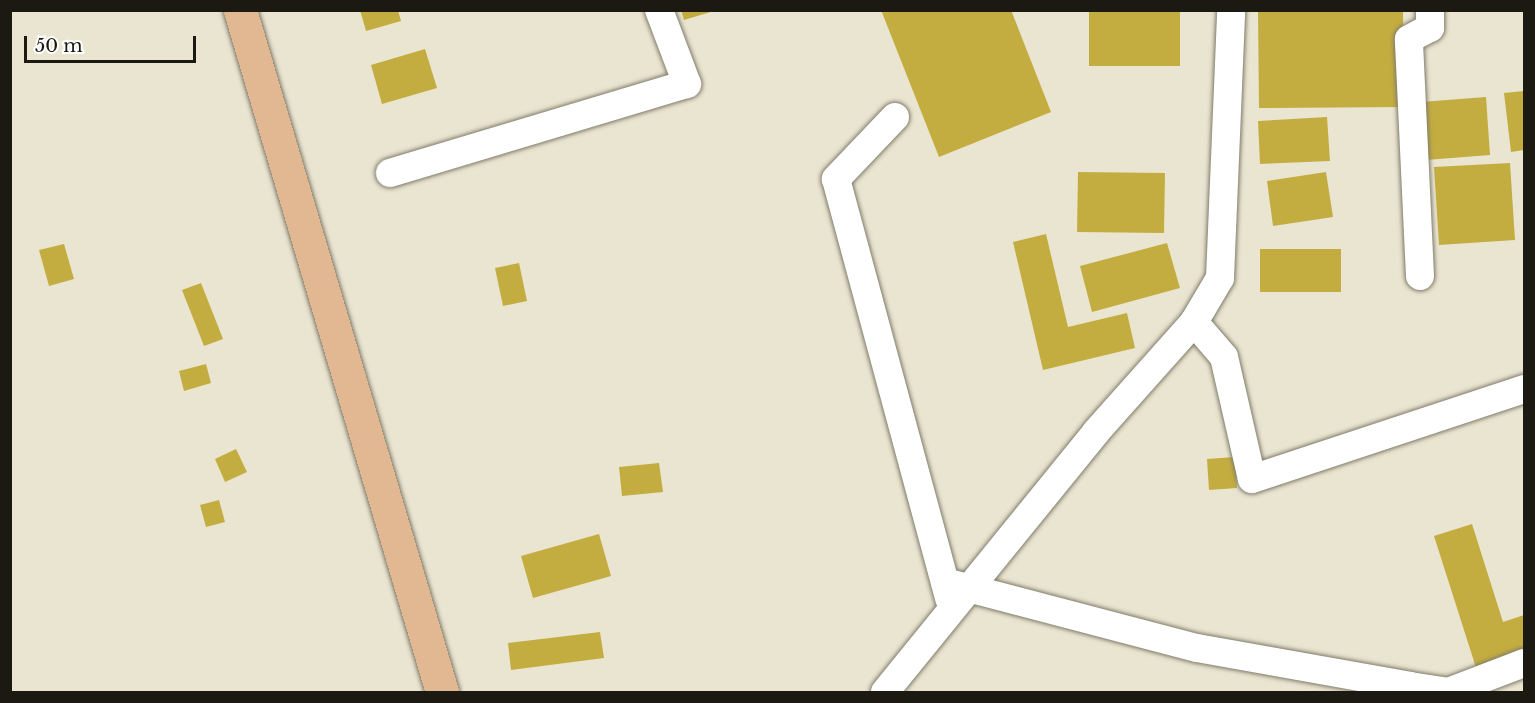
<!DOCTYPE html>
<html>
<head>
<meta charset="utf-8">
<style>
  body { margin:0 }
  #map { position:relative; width:1535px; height:703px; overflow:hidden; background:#eae5d1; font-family:"Libre Baskerville",serif }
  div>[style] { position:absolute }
  .building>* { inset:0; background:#c4ad40 }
  .roads { filter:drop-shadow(0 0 2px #807c6a) drop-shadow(0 0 2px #807c6a) }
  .minor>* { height:28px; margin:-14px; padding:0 14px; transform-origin:14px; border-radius:14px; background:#fff }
  .major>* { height:33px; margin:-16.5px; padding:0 16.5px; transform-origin:16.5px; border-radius:16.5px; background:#e2b893 }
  span { translate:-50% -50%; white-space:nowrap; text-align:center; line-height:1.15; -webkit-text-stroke:6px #fff; paint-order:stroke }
  .frame { position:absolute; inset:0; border:12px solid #1b1912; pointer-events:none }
  .scale { position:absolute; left:24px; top:36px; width:172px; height:27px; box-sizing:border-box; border:3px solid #1b1912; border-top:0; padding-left:8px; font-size:18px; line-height:21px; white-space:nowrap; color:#1b1912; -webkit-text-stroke:4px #fff; paint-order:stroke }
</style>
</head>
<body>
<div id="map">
  <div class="building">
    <i style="clip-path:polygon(360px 10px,398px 10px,401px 21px,366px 31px)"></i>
    <i style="clip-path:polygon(681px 10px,714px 10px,714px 11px,684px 20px)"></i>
    <i style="clip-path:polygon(881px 10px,1011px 10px,1051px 112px,939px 157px)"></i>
    <i style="clip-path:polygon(1089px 10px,1180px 10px,1180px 66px,1089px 66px)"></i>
    <i style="clip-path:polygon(1258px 10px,1403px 10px,1404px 107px,1259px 108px)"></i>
    <i style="clip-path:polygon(425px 49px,437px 88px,382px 104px,371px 65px)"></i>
    <i style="clip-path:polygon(1524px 91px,1524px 150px,1511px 152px,1504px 93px)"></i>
    <i style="clip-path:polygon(1486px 97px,1490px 155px,1426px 160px,1421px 102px)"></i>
    <i style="clip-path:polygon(1327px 117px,1330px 161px,1260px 164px,1258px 121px)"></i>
    <i style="clip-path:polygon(1510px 163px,1515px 240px,1439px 245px,1434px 167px)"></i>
    <i style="clip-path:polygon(1078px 172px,1165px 173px,1164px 233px,1077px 232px)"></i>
    <i style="clip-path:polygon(1326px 172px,1333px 217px,1273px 226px,1267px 181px)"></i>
    <i style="clip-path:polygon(1046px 234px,1068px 327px,1127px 313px,1135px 348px,1043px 370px,1013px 242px)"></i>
    <i style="clip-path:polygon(1167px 243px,1180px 288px,1092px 312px,1080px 266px)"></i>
    <i style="clip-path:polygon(64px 244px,74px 279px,49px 286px,39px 250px)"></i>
    <i style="clip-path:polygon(1260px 249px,1341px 249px,1341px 292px,1260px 292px)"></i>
    <i style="clip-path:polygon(519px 263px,527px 301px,503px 306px,495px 268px)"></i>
    <i style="clip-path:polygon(201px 283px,223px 339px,204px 346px,182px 290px)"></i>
    <i style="clip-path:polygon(206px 364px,211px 383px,184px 391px,179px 371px)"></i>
    <i style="clip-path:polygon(236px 449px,247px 472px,225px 482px,215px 459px)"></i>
    <i style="clip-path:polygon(1235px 457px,1237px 488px,1209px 490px,1207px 459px)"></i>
    <i style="clip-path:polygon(659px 463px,663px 492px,622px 496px,619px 467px)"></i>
    <i style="clip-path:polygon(219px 500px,225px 522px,206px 527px,200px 505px)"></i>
    <i style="clip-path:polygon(1472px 524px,1503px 622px,1524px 615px,1524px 659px,1478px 674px,1434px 536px)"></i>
    <i style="clip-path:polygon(599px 534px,611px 576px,533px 598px,521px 556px)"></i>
    <i style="clip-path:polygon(600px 632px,604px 658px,511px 670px,508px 643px)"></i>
  </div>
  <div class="roads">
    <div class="minor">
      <i style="left:895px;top:117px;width:86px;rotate:133.6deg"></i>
      <i style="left:836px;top:179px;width:435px;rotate:74.9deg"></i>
      <i style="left:390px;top:173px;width:310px;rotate:-16.7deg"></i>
      <i style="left:687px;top:84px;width:79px;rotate:-110.7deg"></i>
      <i style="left:1420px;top:276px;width:237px;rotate:-92.7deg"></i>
      <i style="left:1409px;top:39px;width:24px;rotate:-28deg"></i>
      <i style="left:1430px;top:28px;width:18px;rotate:-90deg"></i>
      <i style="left:1194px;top:322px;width:46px;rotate:49.4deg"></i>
      <i style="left:1224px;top:357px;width:125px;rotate:77.1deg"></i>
      <i style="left:1252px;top:479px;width:287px;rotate:-18.3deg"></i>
      <i style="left:945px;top:582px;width:260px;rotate:14.7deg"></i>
      <i style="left:1197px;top:648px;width:216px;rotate:10.1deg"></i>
      <i style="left:1410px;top:686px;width:38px;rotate:9deg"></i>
      <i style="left:1448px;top:692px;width:81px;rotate:-20.9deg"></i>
      <i style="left:885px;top:692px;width:335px;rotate:-50.9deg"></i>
      <i style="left:1096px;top:432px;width:147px;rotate:-48.3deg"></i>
      <i style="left:1194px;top:322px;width:51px;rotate:-59.4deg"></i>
      <i style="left:1220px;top:278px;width:268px;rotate:-87.6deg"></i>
    </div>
    <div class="major">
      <i style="left:240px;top:10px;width:711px;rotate:73.5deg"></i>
    </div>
  </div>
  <div class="frame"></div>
  <div class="scale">50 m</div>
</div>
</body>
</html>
